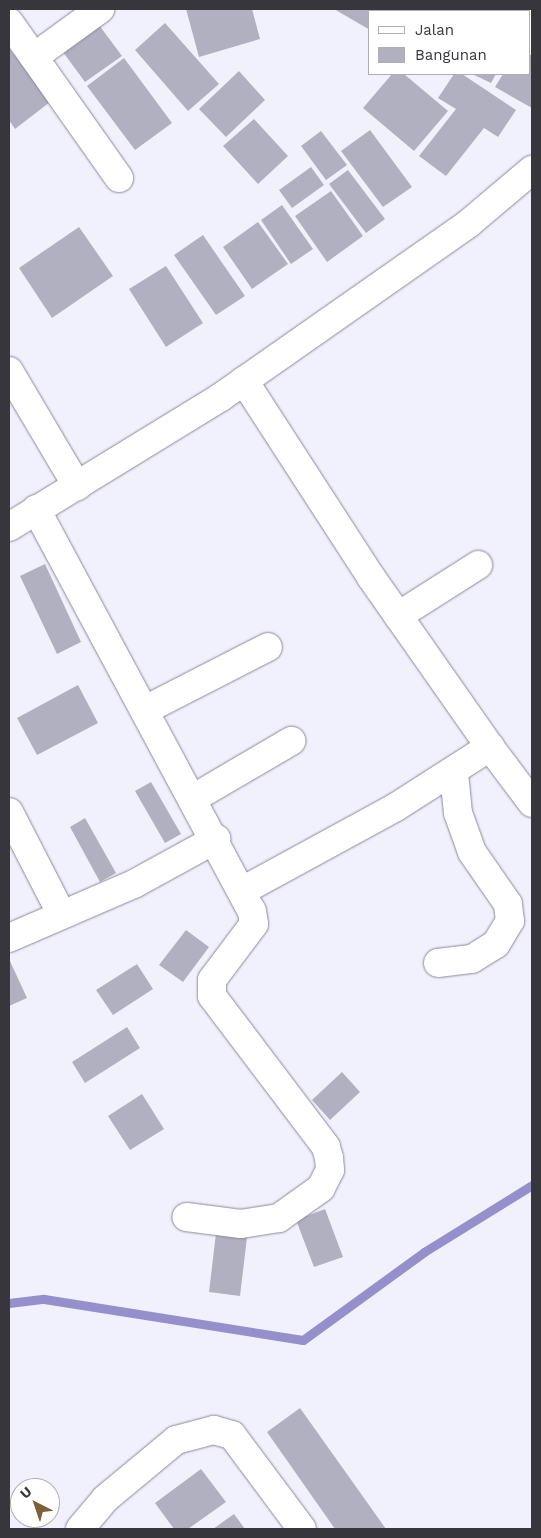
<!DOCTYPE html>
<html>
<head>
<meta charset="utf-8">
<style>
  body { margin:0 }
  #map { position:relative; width:541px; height:1538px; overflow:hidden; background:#f1f1fe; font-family:"Work Sans",sans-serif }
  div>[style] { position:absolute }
  .stream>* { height:9px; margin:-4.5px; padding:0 4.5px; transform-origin:4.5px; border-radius:4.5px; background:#9590cb }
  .building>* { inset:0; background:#b1b0c0 }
  .roads { filter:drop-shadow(0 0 1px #8a8a98) drop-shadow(0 0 1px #8a8a98) }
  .minor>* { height:28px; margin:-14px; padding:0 14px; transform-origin:14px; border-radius:14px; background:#fff }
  span { translate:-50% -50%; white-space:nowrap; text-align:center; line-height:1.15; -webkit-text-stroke:4px #fff; paint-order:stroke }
  .frame { position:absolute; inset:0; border:10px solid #36363c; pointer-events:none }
  .legend { position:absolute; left:368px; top:10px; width:162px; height:65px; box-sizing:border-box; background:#fff; border:1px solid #afafb1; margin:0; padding:6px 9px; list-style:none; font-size:15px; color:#36363c }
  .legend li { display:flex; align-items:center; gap:10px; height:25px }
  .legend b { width:25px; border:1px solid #afafb1 }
  .north { position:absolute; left:10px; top:1478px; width:50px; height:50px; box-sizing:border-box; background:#fff; border:1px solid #afafb1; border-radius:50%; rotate:319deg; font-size:14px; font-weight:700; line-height:20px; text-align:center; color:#36363c }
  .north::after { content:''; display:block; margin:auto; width:18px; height:22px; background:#7d6033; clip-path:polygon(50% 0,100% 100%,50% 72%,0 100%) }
</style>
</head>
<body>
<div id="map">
  <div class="stream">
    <i style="left:9px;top:1303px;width:35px;rotate:-7deg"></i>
    <i style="left:44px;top:1299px;width:262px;rotate:9deg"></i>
    <i style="left:303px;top:1340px;width:150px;rotate:-36deg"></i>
    <i style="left:424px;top:1252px;width:127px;rotate:-31.8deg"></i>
  </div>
  <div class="building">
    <i style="clip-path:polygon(186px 9px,252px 9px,260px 39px,199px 57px)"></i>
    <i style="clip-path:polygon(334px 9px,388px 9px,370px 11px,370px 30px)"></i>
    <i style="clip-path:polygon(393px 9px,431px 9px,392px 11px)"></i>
    <i style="clip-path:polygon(96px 21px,122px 56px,85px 82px,60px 48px)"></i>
    <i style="clip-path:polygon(165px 23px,219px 84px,188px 111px,135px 50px)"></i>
    <i style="clip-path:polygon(9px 48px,50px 102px,15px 129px,9px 120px)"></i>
    <i style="clip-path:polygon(530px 56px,532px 58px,532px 108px,495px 87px,503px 74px,530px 74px)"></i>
    <i style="clip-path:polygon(124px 58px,172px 123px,135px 150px,87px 86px)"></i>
    <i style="clip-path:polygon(239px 71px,265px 100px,226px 137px,199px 109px)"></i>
    <i style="clip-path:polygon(392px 74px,404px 74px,448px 111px,414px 151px,363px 108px)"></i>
    <i style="clip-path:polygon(454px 74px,462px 74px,516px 110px,498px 137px,484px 128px,446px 176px,419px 156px,456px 109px,438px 98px)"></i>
    <i style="clip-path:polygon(472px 74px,496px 74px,491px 83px)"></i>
    <i style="clip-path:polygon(254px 119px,288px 156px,258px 184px,223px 146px)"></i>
    <i style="clip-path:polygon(370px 130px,412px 187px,383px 207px,341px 151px)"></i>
    <i style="clip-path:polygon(321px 131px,347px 165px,326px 180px,301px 146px)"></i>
    <i style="clip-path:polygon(311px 167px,324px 185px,292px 208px,279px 190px)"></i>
    <i style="clip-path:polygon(348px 170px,385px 219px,366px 233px,329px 184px)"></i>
    <i style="clip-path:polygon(331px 191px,363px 236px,327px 262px,295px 216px)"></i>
    <i style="clip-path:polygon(282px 205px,313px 249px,291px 264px,261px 220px)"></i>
    <i style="clip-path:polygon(258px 222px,288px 264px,252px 289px,223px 247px)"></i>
    <i style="clip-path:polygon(79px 227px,113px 276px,52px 318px,19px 268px)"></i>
    <i style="clip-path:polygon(203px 235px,245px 296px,216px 315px,174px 255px)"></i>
    <i style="clip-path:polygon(166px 266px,203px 323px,166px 347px,129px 289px)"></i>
    <i style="clip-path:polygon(45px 564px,81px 642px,57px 654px,20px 576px)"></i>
    <i style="clip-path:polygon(78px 685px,98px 723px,37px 755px,17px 718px)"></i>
    <i style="clip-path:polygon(151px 782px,181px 834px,165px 843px,135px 791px)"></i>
    <i style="clip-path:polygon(85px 818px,116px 873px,100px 882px,70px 827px)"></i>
    <i style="clip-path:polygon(186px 930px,209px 947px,183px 982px,159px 965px)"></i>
    <i style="clip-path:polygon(9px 959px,27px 998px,9px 1006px)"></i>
    <i style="clip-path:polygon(137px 964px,153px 989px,113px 1015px,96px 990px)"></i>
    <i style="clip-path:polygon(127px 1027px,140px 1048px,85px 1083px,72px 1062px)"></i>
    <i style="clip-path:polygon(342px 1072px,360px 1092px,330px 1120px,312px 1100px)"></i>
    <i style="clip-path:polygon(142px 1094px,164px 1129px,130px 1150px,108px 1116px)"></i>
    <i style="clip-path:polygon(325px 1209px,343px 1257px,314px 1267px,296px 1220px)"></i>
    <i style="clip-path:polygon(217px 1225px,248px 1229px,240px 1296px,209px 1292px)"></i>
    <i style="clip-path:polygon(300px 1408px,386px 1529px,335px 1529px,267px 1432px)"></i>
    <i style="clip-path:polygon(201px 1469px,226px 1502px,188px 1529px,174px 1529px,155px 1503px)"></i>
    <i style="clip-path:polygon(234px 1514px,245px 1529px,213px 1529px)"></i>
  </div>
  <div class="roads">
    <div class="minor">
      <i style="left:469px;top:9px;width:5px;rotate:22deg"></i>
      <i style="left:530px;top:13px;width:4px;rotate:-63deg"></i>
      <i style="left:9px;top:22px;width:191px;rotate:54.8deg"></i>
      <i style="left:530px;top:40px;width:2px;rotate:27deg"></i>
      <i style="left:34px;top:57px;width:82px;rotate:-36deg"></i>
      <i style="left:9px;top:371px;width:134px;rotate:59.4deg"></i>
      <i style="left:36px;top:509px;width:456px;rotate:61.8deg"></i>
      <i style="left:252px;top:911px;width:13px;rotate:81deg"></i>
      <i style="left:254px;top:924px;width:70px;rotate:126.9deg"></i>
      <i style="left:212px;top:980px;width:16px;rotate:90deg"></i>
      <i style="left:212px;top:996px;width:189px;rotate:52.9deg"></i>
      <i style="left:326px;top:1147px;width:11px;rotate:75deg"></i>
      <i style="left:329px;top:1158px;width:12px;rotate:85deg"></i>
      <i style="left:330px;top:1170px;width:20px;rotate:117deg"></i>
      <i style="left:321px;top:1188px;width:52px;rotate:144.5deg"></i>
      <i style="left:279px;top:1218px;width:38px;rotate:171deg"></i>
      <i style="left:241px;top:1224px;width:55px;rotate:-172.7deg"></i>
      <i style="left:9px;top:527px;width:249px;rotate:-31.5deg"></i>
      <i style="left:221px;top:397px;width:302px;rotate:-35deg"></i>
      <i style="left:468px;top:224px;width:84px;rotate:-40.2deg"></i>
      <i style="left:398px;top:616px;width:95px;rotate:-32.5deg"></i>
      <i style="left:145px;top:710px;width:138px;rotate:-27.1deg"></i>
      <i style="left:490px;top:747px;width:70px;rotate:53.1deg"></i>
      <i style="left:194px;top:798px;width:113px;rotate:-30.4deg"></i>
      <i style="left:9px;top:812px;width:114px;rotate:62.8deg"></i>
      <i style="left:242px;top:891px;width:175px;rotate:-28.6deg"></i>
      <i style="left:396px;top:807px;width:112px;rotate:-32.6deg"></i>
      <i style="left:490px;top:747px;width:208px;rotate:-125deg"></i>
      <i style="left:371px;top:577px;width:234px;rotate:-122.9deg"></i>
      <i style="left:9px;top:938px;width:136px;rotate:-23.4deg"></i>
      <i style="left:134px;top:884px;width:94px;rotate:-28.8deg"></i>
      <i style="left:438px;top:963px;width:34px;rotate:-7deg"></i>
      <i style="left:472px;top:959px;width:28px;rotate:-32deg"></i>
      <i style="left:496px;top:944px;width:27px;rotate:-59deg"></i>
      <i style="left:510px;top:921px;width:17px;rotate:-97deg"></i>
      <i style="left:508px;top:904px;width:63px;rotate:-124.7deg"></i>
      <i style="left:472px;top:852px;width:41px;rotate:-109.7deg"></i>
      <i style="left:458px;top:813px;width:40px;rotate:-95.7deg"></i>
      <i style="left:80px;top:1529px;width:39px;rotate:-50deg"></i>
      <i style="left:105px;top:1499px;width:92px;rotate:-39.7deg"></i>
      <i style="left:176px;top:1440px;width:39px;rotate:-15deg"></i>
      <i style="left:214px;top:1430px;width:19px;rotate:16deg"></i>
      <i style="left:232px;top:1435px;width:117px;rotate:53.3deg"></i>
    </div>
  </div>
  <div class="frame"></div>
  <ul class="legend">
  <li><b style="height:6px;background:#fff"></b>Jalan</li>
  <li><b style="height:14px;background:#b1b0c0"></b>Bangunan</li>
  </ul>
  <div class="north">U</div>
</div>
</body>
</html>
